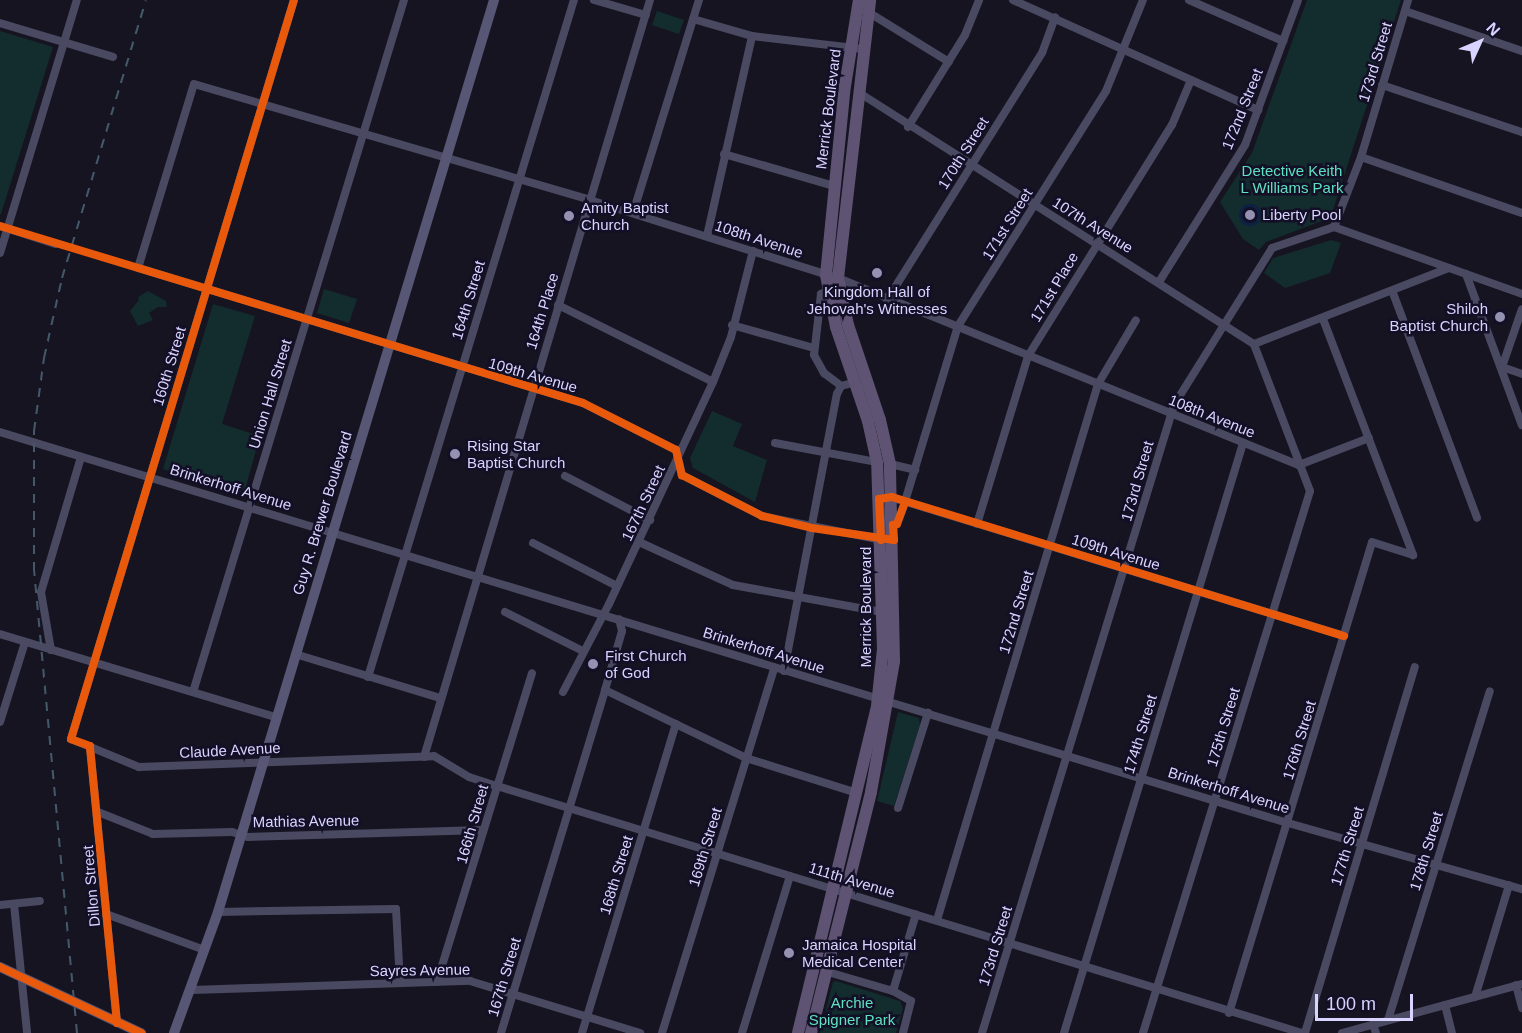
<!DOCTYPE html>
<html>
<head>
<meta charset="utf-8">
<style>
  body { margin:0 }
  #map { position:relative; width:1522px; height:1033px; overflow:hidden; background:#161421; font-family:Arial,sans-serif }
  div>[style] { position:absolute }
  .green>* { inset:0; background:#132c2d }
  .water>* { inset:0; background:#0d2144 }
  .round { border-radius:50% }
  .minor>* { height:8px; margin:-4px; padding:0 4px; transform-origin:4px; border-radius:4px; background:#4a4962 }
  .secondary>* { height:10px; margin:-5px; padding:0 5px; transform-origin:5px; border-radius:5px; background:#575674 }
  .primary>* { height:12px; margin:-6px; padding:0 6px; transform-origin:6px; border-radius:6px; background:#5e5373 }
  .rail>* { height:2px; margin-top:-1px; transform-origin:0; background:repeating-linear-gradient(90deg,#43596b 0 9px,transparent 0 17px) }
  .cycleway>* { height:8px; margin:-4px; padding:0 4px; transform-origin:4px; border-radius:4px; background:#e8590c }
  .dots>* { width:16px; height:16px; translate:-50% -50%; box-sizing:border-box; border:3px solid #130f26; border-radius:50% }
  span { translate:-50% -50%; white-space:nowrap; text-align:center; line-height:1.15; -webkit-text-stroke:5px #130f26; paint-order:stroke }
  .street-label { font-size:15px; color:#d9d4ff }
  .park-label { font-size:15px; color:#5fe0c0 }
  .poi-label { font-size:15px; color:#d9d4ff }
  .left { translate:0 -50%; text-align:left }
  .right { translate:-100% -50%; text-align:right }
  .north { position:absolute; left:1450px; top:12px; width:60px; height:60px; -webkit-text-stroke:4px #130f26; paint-order:stroke; rotate:46deg; font-size:16px; font-weight:700; line-height:24px; text-align:center; color:#d9d4ff }
  .north::after { content:''; display:block; margin:auto; width:21px; height:27px; background:#d9d4ff; clip-path:polygon(50% 0,100% 100%,50% 72%,0 100%) }
  .scale { position:absolute; left:1315px; top:994px; width:98px; height:27px; box-sizing:border-box; border:3px solid #d9d4ff; border-top:0; padding-left:8px; font-size:18px; line-height:21px; white-space:nowrap; color:#d9d4ff; -webkit-text-stroke:4px #130f26; paint-order:stroke }
</style>
</head>
<body>
<div id="map">
  <div class="green">
    <i style="clip-path:polygon(1307px 0,1401px 0,1332px 213px,1322px 221px,1266px 242px,1259px 250px,1243px 239px,1220px 202px,1252px 153px)"></i>
    <i style="clip-path:polygon(657px 11px,684px 20px,679px 34px,652px 25px)"></i>
    <i style="clip-path:polygon(0 31px,53px 47px,1px 214px,0 214px)"></i>
    <i style="clip-path:polygon(1331px 240px,1341px 243px,1330px 273px,1285px 288px,1264px 273px,1273px 258px)"></i>
    <i style="clip-path:polygon(324px 289px,357px 299px,349px 323px,317px 313px)"></i>
    <i style="clip-path:polygon(148px 291px,166px 301px,167px 307px,158px 307px,149px 313px,153px 320px,138px 326px,130px 311px,139px 300px,138px 297px)"></i>
    <i style="clip-path:polygon(213px 304px,255px 316px,222px 424px,260px 436px,244px 493px,163px 469px)"></i>
    <i style="clip-path:polygon(712px 411px,742px 424px,733px 446px,767px 460px,755px 502px,693px 468px,690px 458px)"></i>
    <i style="clip-path:polygon(898px 712px,919px 718px,920px 725px,894px 806px,877px 801px)"></i>
    <i style="clip-path:polygon(836px 981px,900px 1001px,903px 1008px,896px 1033px,820px 1033px,833px 982px)"></i>
  </div>
  <div class="water">
    <i class="round" style="left:1239px;top:204px;width:22px;height:22px"></i>
  </div>
  <div class="minor">
    <i style="left:294px;top:0;width:772px;rotate:106.79deg"></i>
    <i style="left:71px;top:739px;width:74px;rotate:22.4deg"></i>
    <i style="left:139px;top:767px;width:295px;rotate:-2.1deg"></i>
    <i style="left:434px;top:756px;width:41px;rotate:31deg"></i>
    <i style="left:469px;top:777px;width:29px;rotate:18deg"></i>
    <i style="left:497px;top:786px;width:842px;rotate:17.06deg"></i>
    <i style="left:594px;top:0;width:54px;rotate:16.1deg"></i>
    <i style="left:1013px;top:0;width:269px;rotate:24.2deg"></i>
    <i style="left:1189px;top:0;width:103px;rotate:23.6deg"></i>
    <i style="left:1405px;top:11px;width:124px;rotate:18.9deg"></i>
    <i style="left:868px;top:12px;width:95px;rotate:31.7deg"></i>
    <i style="left:693px;top:19px;width:61px;rotate:16.1deg"></i>
    <i style="left:752px;top:36px;width:112px;rotate:6.7deg"></i>
    <i style="left:0;top:23px;width:118px;rotate:16.7deg"></i>
    <i style="left:1382px;top:85px;width:148px;rotate:18.6deg"></i>
    <i style="left:858px;top:92px;width:469px;rotate:32.5deg"></i>
    <i style="left:908px;top:127px;width:108px;rotate:-58.2deg"></i>
    <i style="left:965px;top:35px;width:38px;rotate:-68deg"></i>
    <i style="left:724px;top:154px;width:115px;rotate:16.2deg"></i>
    <i style="left:1361px;top:157px;width:170px;rotate:19.2deg"></i>
    <i style="left:633px;top:213px;width:223px;rotate:-72.8deg"></i>
    <i style="left:0;top:226px;width:58px;rotate:18.1deg"></i>
    <i style="left:1334px;top:227px;width:200px;rotate:19.6deg"></i>
    <i style="left:707px;top:236px;width:205px;rotate:-77.3deg"></i>
    <i style="left:0;top:253px;width:264px;rotate:-73.1deg"></i>
    <i style="left:1466px;top:274px;width:161px;rotate:69.7deg"></i>
    <i style="left:1159px;top:282px;width:162px;rotate:-57.9deg"></i>
    <i style="left:1245px;top:145px;width:154px;rotate:-69.9deg"></i>
    <i style="left:829px;top:290px;width:9px;rotate:153deg"></i>
    <i style="left:821px;top:294px;width:61px;rotate:96.5deg"></i>
    <i style="left:814px;top:355px;width:21px;rotate:61deg"></i>
    <i style="left:824px;top:373px;width:21px;rotate:37deg"></i>
    <i style="left:1393px;top:293px;width:240px;rotate:69.5deg"></i>
    <i style="left:887px;top:300px;width:292px;rotate:-57.9deg"></i>
    <i style="left:1042px;top:53px;width:38px;rotate:-70deg"></i>
    <i style="left:558px;top:305px;width:173px;rotate:26.4deg"></i>
    <i style="left:1323px;top:319px;width:253px;rotate:69.1deg"></i>
    <i style="left:732px;top:325px;width:85px;rotate:15.7deg"></i>
    <i style="left:1254px;top:344px;width:209px;rotate:-21.3deg"></i>
    <i style="left:1502px;top:367px;width:61px;rotate:-71deg"></i>
    <i style="left:1502px;top:367px;width:21px;rotate:19deg"></i>
    <i style="left:0;top:432px;width:1346px;rotate:16.89deg"></i>
    <i style="left:1288px;top:823px;width:243px;rotate:15.8deg"></i>
    <i style="left:775px;top:443px;width:104px;rotate:10.6deg"></i>
    <i style="left:890px;top:464px;width:26px;rotate:13deg"></i>
    <i style="left:1299px;top:465px;width:75px;rotate:-21.1deg"></i>
    <i style="left:565px;top:476px;width:96px;rotate:27.4deg"></i>
    <i style="left:890px;top:497px;width:475px;rotate:17deg"></i>
    <i style="left:977px;top:524px;width:176px;rotate:-73.1deg"></i>
    <i style="left:1028px;top:356px;width:272px;rotate:-58.1deg"></i>
    <i style="left:1172px;top:125px;width:49px;rotate:-67.1deg"></i>
    <i style="left:893px;top:525px;width:4px;rotate:-14deg"></i>
    <i style="left:897px;top:524px;width:17px;rotate:-69deg"></i>
    <i style="left:903px;top:508px;width:190px;rotate:-73.2deg"></i>
    <i style="left:958px;top:326px;width:278px;rotate:-57.8deg"></i>
    <i style="left:1106px;top:91px;width:98px;rotate:-67.9deg"></i>
    <i style="left:882px;top:540px;width:122px;rotate:-168.7deg"></i>
    <i style="left:762px;top:516px;width:90px;rotate:-152.9deg"></i>
    <i style="left:682px;top:475px;width:26px;rotate:-103deg"></i>
    <i style="left:676px;top:450px;width:104px;rotate:-153.2deg"></i>
    <i style="left:583px;top:403px;width:465px;rotate:-163.1deg"></i>
    <i style="left:138px;top:268px;width:192px;rotate:-73.1deg"></i>
    <i style="left:194px;top:84px;width:413px;rotate:16.3deg"></i>
    <i style="left:590px;top:200px;width:260px;rotate:17.5deg"></i>
    <i style="left:838px;top:278px;width:497px;rotate:22.1deg"></i>
    <i style="left:639px;top:542px;width:103px;rotate:24.6deg"></i>
    <i style="left:733px;top:585px;width:151px;rotate:10.3deg"></i>
    <i style="left:533px;top:543px;width:94px;rotate:27.1deg"></i>
    <i style="left:505px;top:612px;width:87px;rotate:26.6deg"></i>
    <i style="left:0;top:634px;width:287px;rotate:16.8deg"></i>
    <i style="left:51px;top:650px;width:59px;rotate:-99.8deg"></i>
    <i style="left:41px;top:592px;width:141px;rotate:-73.5deg"></i>
    <i style="left:295px;top:654px;width:152px;rotate:16.9deg"></i>
    <i style="left:784px;top:671px;width:282px;rotate:-79.2deg"></i>
    <i style="left:837px;top:394px;width:9px;rotate:-63deg"></i>
    <i style="left:841px;top:386px;width:16px;rotate:-15deg"></i>
    <i style="left:368px;top:677px;width:708px;rotate:-73.08deg"></i>
    <i style="left:605px;top:690px;width:157px;rotate:25.7deg"></i>
    <i style="left:746px;top:758px;width:116px;rotate:17.5deg"></i>
    <i style="left:193px;top:692px;width:723px;rotate:-73.04deg"></i>
    <i style="left:563px;top:692px;width:99px;rotate:-62.4deg"></i>
    <i style="left:609px;top:604px;width:245px;rotate:-64.9deg"></i>
    <i style="left:713px;top:382px;width:48px;rotate:-68.2deg"></i>
    <i style="left:731px;top:337px;width:89px;rotate:-75.7deg"></i>
    <i style="left:0;top:722px;width:84px;rotate:-72.6deg"></i>
    <i style="left:90px;top:746px;width:278px;rotate:84.4deg"></i>
    <i style="left:424px;top:757px;width:790px;rotate:-73.38deg"></i>
    <i style="left:898px;top:808px;width:100px;rotate:-72.5deg"></i>
    <i style="left:98px;top:812px;width:59px;rotate:21.8deg"></i>
    <i style="left:153px;top:834px;width:79px;rotate:-1.5deg"></i>
    <i style="left:232px;top:832px;width:17px;rotate:17deg"></i>
    <i style="left:248px;top:837px;width:235px;rotate:-1.7deg"></i>
    <i style="left:14px;top:904px;width:130px;rotate:84.2deg"></i>
    <i style="left:0;top:905px;width:40px;rotate:-5.7deg"></i>
    <i style="left:218px;top:912px;width:178px;rotate:-1deg"></i>
    <i style="left:396px;top:909px;width:74px;rotate:86.9deg"></i>
    <i style="left:106px;top:914px;width:105px;rotate:20deg"></i>
    <i style="left:937px;top:920px;width:560px;rotate:-73.28deg"></i>
    <i style="left:1098px;top:384px;width:74px;rotate:-59.3deg"></i>
    <i style="left:828px;top:972px;width:68px;rotate:16.3deg"></i>
    <i style="left:437px;top:982px;width:323px;rotate:-72.9deg"></i>
    <i style="left:1516px;top:985px;width:24px;rotate:75deg"></i>
    <i style="left:192px;top:990px;width:278px;rotate:-1.9deg"></i>
    <i style="left:470px;top:981px;width:178px;rotate:17deg"></i>
    <i style="left:1475px;top:997px;width:117px;rotate:-73.1deg"></i>
    <i style="left:1445px;top:1005px;width:29px;rotate:76deg"></i>
    <i style="left:1229px;top:1013px;width:492px;rotate:-73.1deg"></i>
    <i style="left:1372px;top:542px;width:43px;rotate:17.6deg"></i>
    <i style="left:1388px;top:1020px;width:344px;rotate:-72.8deg"></i>
    <i style="left:1373px;top:1024px;width:9px;rotate:72deg"></i>
    <i style="left:501px;top:1033px;width:358px;rotate:-73.1deg"></i>
    <i style="left:605px;top:690px;width:61px;rotate:-73.9deg"></i>
    <i style="left:622px;top:631px;width:12px;rotate:-104deg"></i>
    <i style="left:582px;top:1033px;width:323px;rotate:-73.1deg"></i>
    <i style="left:662px;top:1033px;width:382px;rotate:-72.9deg"></i>
    <i style="left:742px;top:1033px;width:164px;rotate:-73deg"></i>
    <i style="left:903px;top:1033px;width:33px;rotate:-76deg"></i>
    <i style="left:911px;top:1001px;width:21px;rotate:-151deg"></i>
    <i style="left:893px;top:991px;width:80px;rotate:-73.4deg"></i>
    <i style="left:982px;top:1033px;width:657px;rotate:-73deg"></i>
    <i style="left:1174px;top:405px;width:185px;rotate:-58deg"></i>
    <i style="left:1272px;top:248px;width:65px;rotate:-18.7deg"></i>
    <i style="left:1334px;top:227px;width:75px;rotate:-68.9deg"></i>
    <i style="left:1361px;top:157px;width:164px;rotate:-73.3deg"></i>
    <i style="left:1064px;top:1033px;width:617px;rotate:-73.12deg"></i>
    <i style="left:1143px;top:1033px;width:567px;rotate:-72.87deg"></i>
    <i style="left:1310px;top:491px;width:157px;rotate:-110.9deg"></i>
    <i style="left:1305px;top:1033px;width:382px;rotate:-73.3deg"></i>
    <i style="left:1342px;top:1033px;width:187px;rotate:-15.2deg"></i>
  </div>
  <div class="secondary">
    <i style="left:0;top:967px;width:156px;rotate:25.1deg"></i>
    <i style="left:174px;top:1033px;width:129px;rotate:-70deg"></i>
    <i style="left:218px;top:912px;width:953px;rotate:-73.16deg"></i>
  </div>
  <div class="primary">
    <i style="left:798px;top:1033px;width:336px;rotate:-76.4deg"></i>
    <i style="left:877px;top:706px;width:57px;rotate:-84deg"></i>
    <i style="left:883px;top:649px;width:187px;rotate:-91.8deg"></i>
    <i style="left:877px;top:462px;width:42px;rotate:-102.4deg"></i>
    <i style="left:868px;top:421px;width:99px;rotate:-108.8deg"></i>
    <i style="left:836px;top:327px;width:53px;rotate:-100.9deg"></i>
    <i style="left:826px;top:275px;width:190px;rotate:-84.3deg"></i>
    <i style="left:845px;top:86px;width:87px;rotate:-80.8deg"></i>
    <i style="left:811px;top:1033px;width:248px;rotate:-76deg"></i>
    <i style="left:871px;top:792px;width:133px;rotate:-80deg"></i>
    <i style="left:894px;top:661px;width:197px;rotate:-91.2deg"></i>
    <i style="left:890px;top:464px;width:45px;rotate:-102.8deg"></i>
    <i style="left:880px;top:420px;width:100px;rotate:-108.6deg"></i>
    <i style="left:848px;top:325px;width:48px;rotate:-102deg"></i>
    <i style="left:838px;top:278px;width:280px;rotate:-83.4deg"></i>
  </div>
  <div class="rail">
    <i style="left:77px;top:1033px;width:464px;rotate:-95.3deg"></i>
    <i style="left:34px;top:571px;width:140px;rotate:-90deg"></i>
    <i style="left:34px;top:431px;width:74px;rotate:-82.2deg"></i>
    <i style="left:44px;top:358px;width:82px;rotate:-77.3deg"></i>
    <i style="left:62px;top:278px;width:290px;rotate:-73.2deg"></i>
  </div>
  <div class="cycleway">
    <i style="left:0;top:226px;width:609px;rotate:16.89deg"></i>
    <i style="left:583px;top:403px;width:104px;rotate:26.8deg"></i>
    <i style="left:676px;top:450px;width:26px;rotate:77deg"></i>
    <i style="left:682px;top:475px;width:90px;rotate:27.1deg"></i>
    <i style="left:762px;top:516px;width:51px;rotate:13.5deg"></i>
    <i style="left:812px;top:528px;width:83px;rotate:8.3deg"></i>
    <i style="left:894px;top:540px;width:15px;rotate:-94deg"></i>
    <i style="left:893px;top:525px;width:4px;rotate:-14deg"></i>
    <i style="left:897px;top:524px;width:23px;rotate:-70deg"></i>
    <i style="left:881px;top:540px;width:41px;rotate:-92.8deg"></i>
    <i style="left:879px;top:499px;width:13px;rotate:-9deg"></i>
    <i style="left:892px;top:497px;width:473px;rotate:17.1deg"></i>
    <i style="left:0;top:967px;width:156px;rotate:25.1deg"></i>
    <i style="left:117px;top:1023px;width:278px;rotate:-95.6deg"></i>
    <i style="left:90px;top:746px;width:20px;rotate:-160deg"></i>
    <i style="left:71px;top:739px;width:772px;rotate:-73.21deg"></i>
  </div>
  <div class="dots">
    <i style="left:1250px;top:215px;background:#9591b1"></i>
    <i style="left:569px;top:216px;background:#9591b1"></i>
    <i style="left:877px;top:273px;background:#9591b1"></i>
    <i style="left:1500px;top:317px;background:#9591b1"></i>
    <i style="left:455px;top:454px;background:#9591b1"></i>
    <i style="left:593px;top:664px;background:#9591b1"></i>
    <i style="left:789px;top:953px;background:#9591b1"></i>
  </div>
  <div class="street-label">
    <span style="left:1375px;top:62px;rotate:-73deg">173rd Street</span>
    <span style="left:828px;top:109px;rotate:-83deg">Merrick Boulevard</span>
    <span style="left:1242px;top:109px;rotate:-68deg">172nd Street</span>
    <span style="left:963px;top:153px;rotate:-58deg">170th Street</span>
    <span style="left:1007px;top:224px;rotate:-58deg">171st Street</span>
    <span style="left:1093px;top:225px;rotate:32deg">107th Avenue</span>
    <span style="left:759px;top:239px;rotate:18deg">108th Avenue</span>
    <span style="left:1054px;top:287px;rotate:-59deg">171st Place</span>
    <span style="left:468px;top:300px;rotate:-73deg">164th Street</span>
    <span style="left:542px;top:311px;rotate:-73deg">164th Place</span>
    <span style="left:169px;top:366px;rotate:-73deg">160th Street</span>
    <span style="left:533px;top:375px;rotate:16deg">109th Avenue</span>
    <span style="left:270px;top:394px;rotate:-73deg">Union Hall Street</span>
    <span style="left:1212px;top:416px;rotate:22deg">108th Avenue</span>
    <span style="left:1137px;top:481px;rotate:-74deg">173rd Street</span>
    <span style="left:231px;top:487px;rotate:17deg">Brinkerhoff Avenue</span>
    <span style="left:643px;top:503px;rotate:-65deg">167th Street</span>
    <span style="left:322px;top:513px;rotate:-73deg">Guy R. Brewer Boulevard</span>
    <span style="left:1116px;top:552px;rotate:17deg">109th Avenue</span>
    <span style="left:866px;top:607px;rotate:-90deg">Merrick Boulevard</span>
    <span style="left:1016px;top:612px;rotate:-73deg">172nd Street</span>
    <span style="left:764px;top:650px;rotate:17deg">Brinkerhoff Avenue</span>
    <span style="left:1223px;top:727px;rotate:-73deg">175th Street</span>
    <span style="left:1140px;top:734px;rotate:-73deg">174th Street</span>
    <span style="left:1299px;top:740px;rotate:-73deg">176th Street</span>
    <span style="left:230px;top:750px;rotate:-3deg">Claude Avenue</span>
    <span style="left:1229px;top:790px;rotate:17deg">Brinkerhoff Avenue</span>
    <span style="left:306px;top:821px;rotate:-1deg">Mathias Avenue</span>
    <span style="left:472px;top:824px;rotate:-74deg">166th Street</span>
    <span style="left:1347px;top:846px;rotate:-73deg">177th Street</span>
    <span style="left:705px;top:847px;rotate:-73deg">169th Street</span>
    <span style="left:1426px;top:851px;rotate:-73deg">178th Street</span>
    <span style="left:616px;top:875px;rotate:-73deg">168th Street</span>
    <span style="left:852px;top:880px;rotate:17deg">111th Avenue</span>
    <span style="left:91px;top:886px;rotate:-95deg">Dillon Street</span>
    <span style="left:995px;top:946px;rotate:-73deg">173rd Street</span>
    <span style="left:420px;top:970px;rotate:-1deg">Sayres Avenue</span>
    <span style="left:504px;top:977px;rotate:-73deg">167th Street</span>
  </div>
  <div class="park-label">
    <span style="left:1292px;top:179px">Detective Keith<br>L Williams Park</span>
    <span style="left:852px;top:1011px">Archie<br>Spigner Park</span>
  </div>
  <div class="poi-label">
    <span class="left" style="left:581px;top:216px">Amity Baptist<br>Church</span>
    <span class="left" style="left:1262px;top:215px">Liberty Pool</span>
    <span style="left:877px;top:300px">Kingdom Hall of<br>Jehovah's Witnesses</span>
    <span class="right" style="left:1488px;top:317px">Shiloh<br>Baptist Church</span>
    <span class="left" style="left:467px;top:454px">Rising Star<br>Baptist Church</span>
    <span class="left" style="left:605px;top:664px">First Church<br>of God</span>
    <span class="left" style="left:802px;top:953px">Jamaica Hospital<br>Medical Center</span>
  </div>
  <div class="north">N</div>
  <div class="scale">100 m</div>
</div>
</body>
</html>
